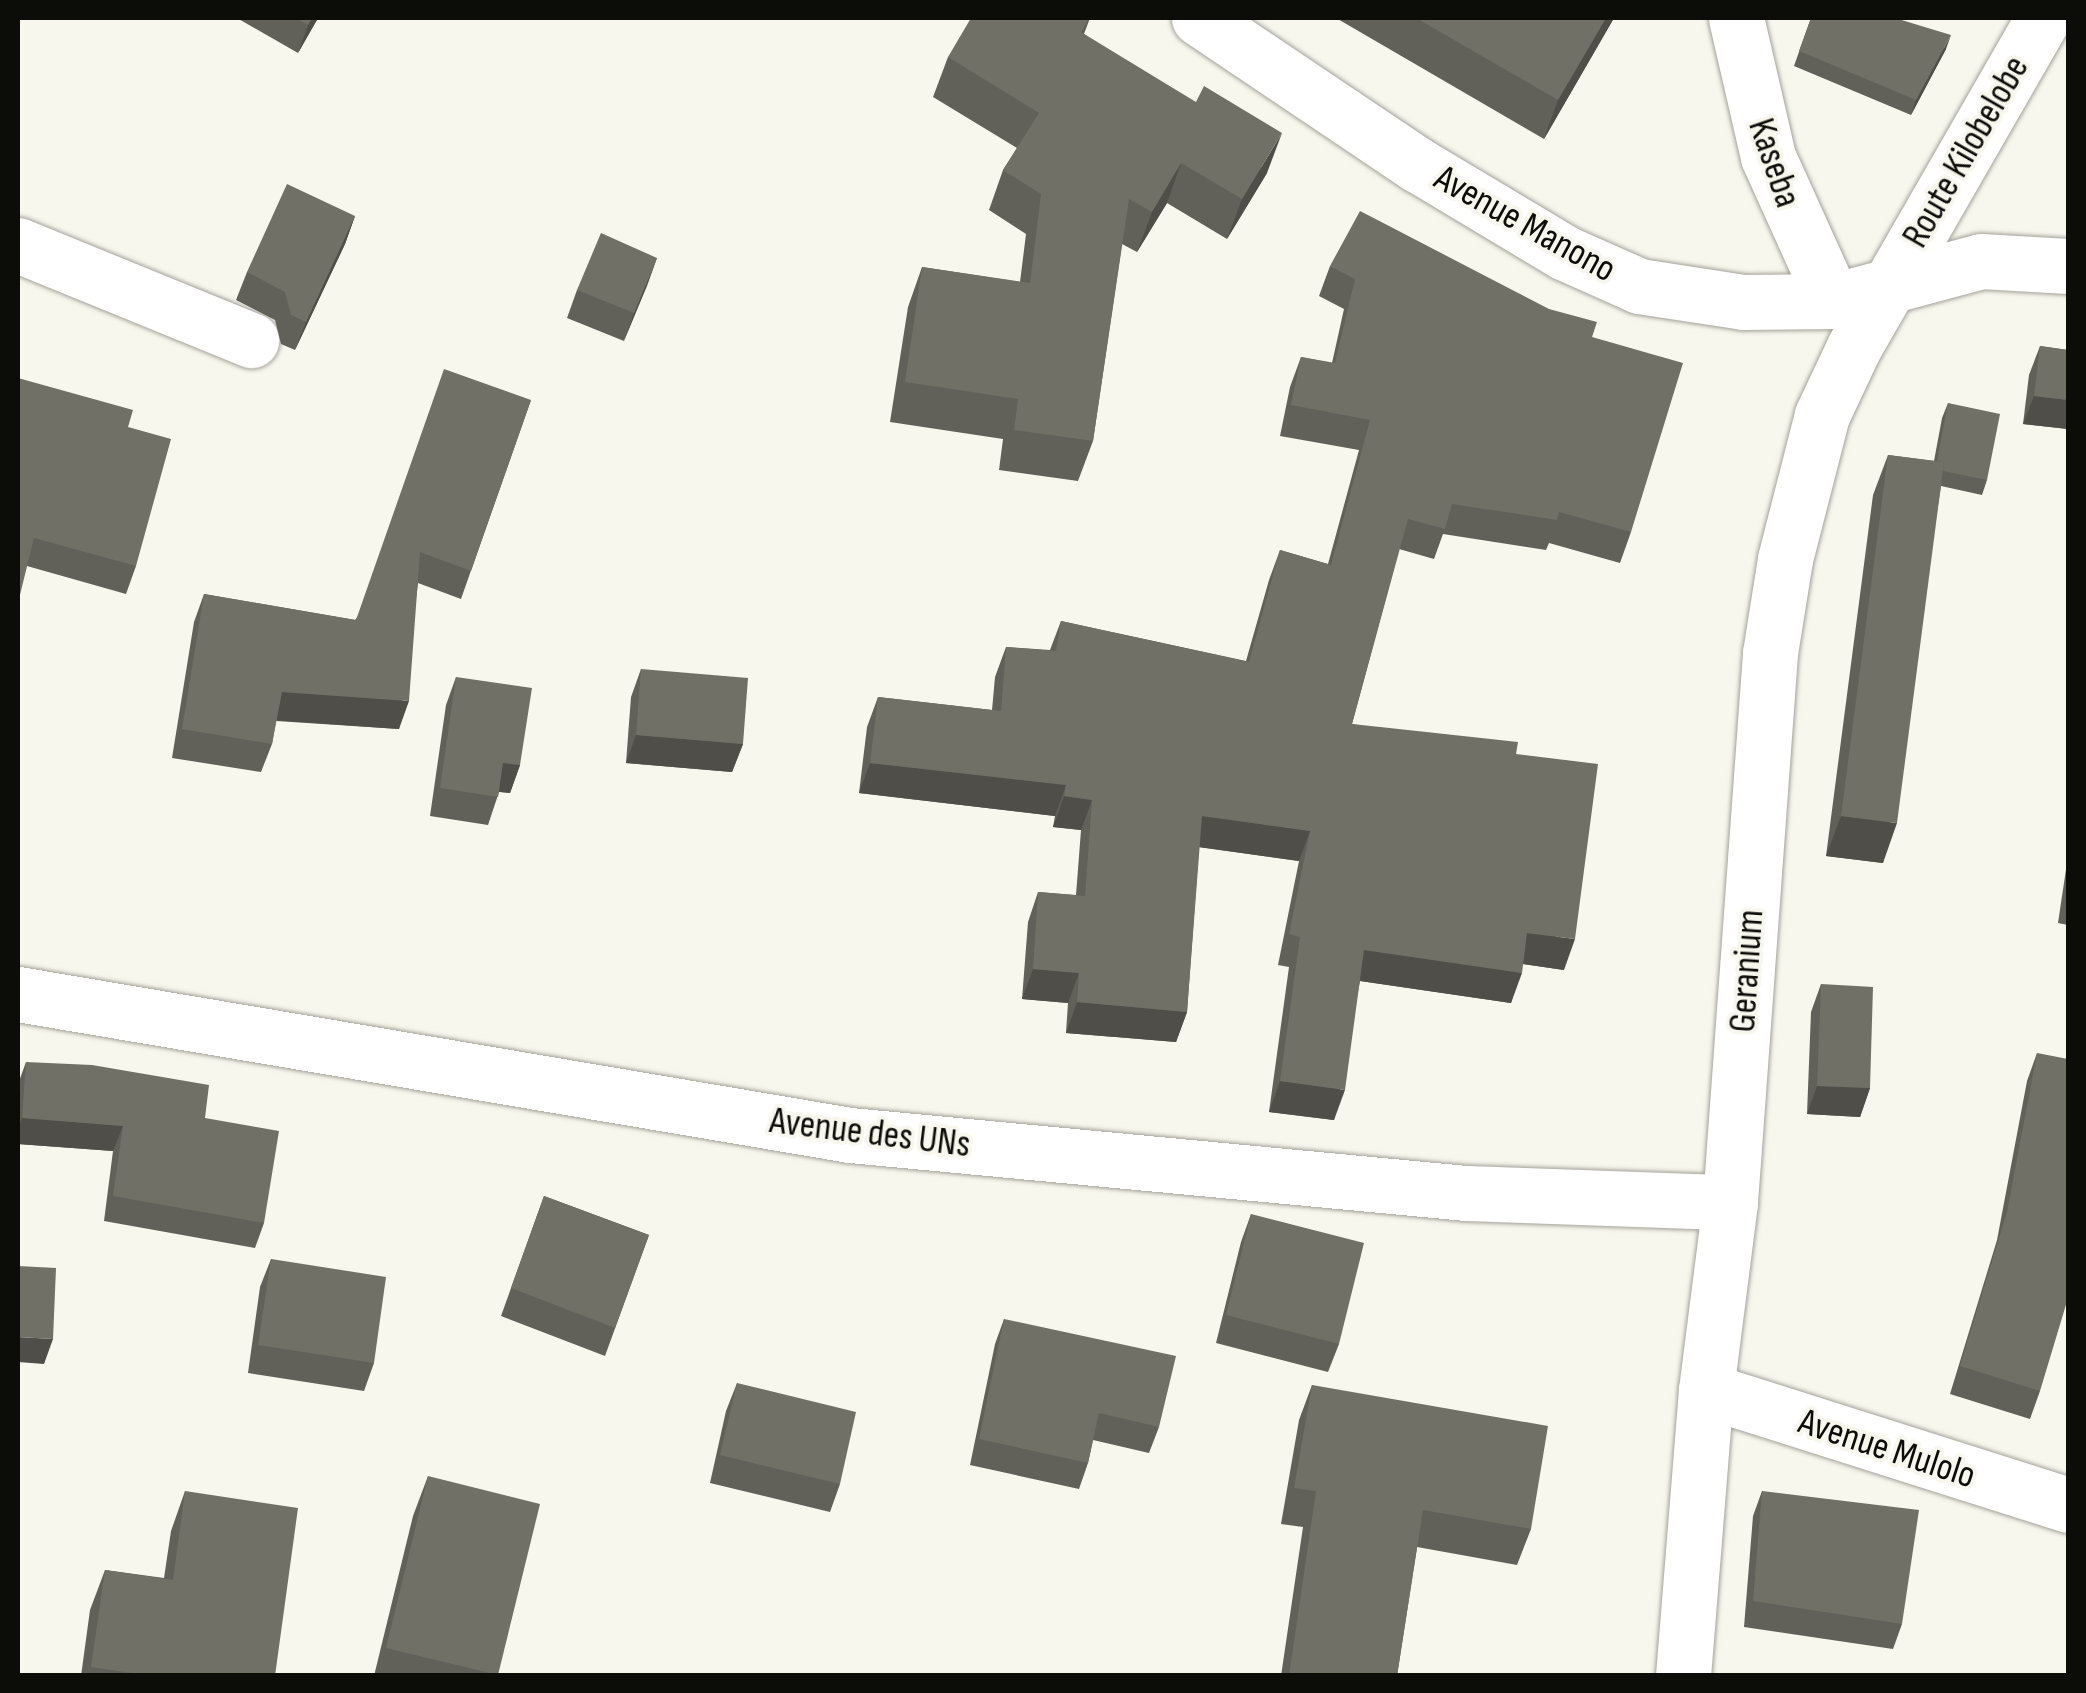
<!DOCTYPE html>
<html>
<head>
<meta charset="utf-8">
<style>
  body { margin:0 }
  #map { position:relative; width:2086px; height:1693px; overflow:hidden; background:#f8f7ee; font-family:"Sofia Sans Condensed",sans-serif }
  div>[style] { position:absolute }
  .roads { filter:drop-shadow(0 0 2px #a3a299) drop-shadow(0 0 2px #a3a299) }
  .minor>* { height:55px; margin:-27.5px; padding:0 27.5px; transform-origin:27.5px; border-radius:27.5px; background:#fff }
  .tertiary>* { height:55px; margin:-27.5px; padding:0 27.5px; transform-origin:27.5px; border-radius:27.5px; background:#fff }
  .wall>* { inset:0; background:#616059 }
  .shaded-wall>* { inset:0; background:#4f4e48 }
  .building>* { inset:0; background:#717067 }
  span { translate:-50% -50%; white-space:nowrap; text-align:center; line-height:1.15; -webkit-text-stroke:8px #f8f7ee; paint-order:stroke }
  .street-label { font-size:38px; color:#0c0c09 }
  .frame { position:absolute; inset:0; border:20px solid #0c0c09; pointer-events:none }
</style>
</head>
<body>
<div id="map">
  <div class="roads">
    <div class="minor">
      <i style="left:1199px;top:18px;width:264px;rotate:33.9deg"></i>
      <i style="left:1418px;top:165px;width:171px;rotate:30.9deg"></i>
      <i style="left:1565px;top:253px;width:81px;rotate:24deg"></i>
      <i style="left:1639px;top:286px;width:105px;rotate:8.7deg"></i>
      <i style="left:1743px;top:302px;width:90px;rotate:-0.6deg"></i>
      <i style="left:1833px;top:301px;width:153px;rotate:-15.1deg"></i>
      <i style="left:1981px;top:261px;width:87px;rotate:3.3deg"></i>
      <i style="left:1736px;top:18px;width:143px;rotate:77deg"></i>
      <i style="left:1768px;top:157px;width:158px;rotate:65.7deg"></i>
      <i style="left:18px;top:245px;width:252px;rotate:22.2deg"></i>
      <i style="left:18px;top:994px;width:844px;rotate:9.62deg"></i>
      <i style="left:850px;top:1135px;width:619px;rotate:5.38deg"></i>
      <i style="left:1466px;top:1193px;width:264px;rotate:2deg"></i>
      <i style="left:1706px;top:1390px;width:380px;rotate:17.6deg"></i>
    </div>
    <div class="tertiary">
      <i style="left:1683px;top:1676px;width:287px;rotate:-85.4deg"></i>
      <i style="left:1706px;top:1390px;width:190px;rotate:-82.7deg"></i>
      <i style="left:1730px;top:1202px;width:550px;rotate:-85.83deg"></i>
      <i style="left:1770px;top:653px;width:95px;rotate:-80.9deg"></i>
      <i style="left:1785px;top:559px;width:149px;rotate:-75.6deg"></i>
      <i style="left:1822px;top:415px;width:75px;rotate:-64.8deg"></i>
      <i style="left:1854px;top:347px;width:379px;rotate:-60.1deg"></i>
    </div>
  </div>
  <div class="wall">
    <i style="clip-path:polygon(237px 18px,318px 18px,298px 53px)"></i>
    <i style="clip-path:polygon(1090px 18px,1084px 34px,1267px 173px,1227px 239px,1167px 203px,1137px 252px,1122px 244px,1093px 441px,1078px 481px,999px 470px,1003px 439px,890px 422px,908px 307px,922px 267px,1020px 282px,1026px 234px,989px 210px,1003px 170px,1017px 148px,933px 97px,948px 57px)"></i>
    <i style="clip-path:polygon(1336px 18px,1614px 18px,1544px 139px)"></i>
    <i style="clip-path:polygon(1811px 18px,1946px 49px,1911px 115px,1794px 66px)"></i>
    <i style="clip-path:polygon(355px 216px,345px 244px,295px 350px,281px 344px,275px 320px,236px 300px,247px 272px)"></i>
    <i style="clip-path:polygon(657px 258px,624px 341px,567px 318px,577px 290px)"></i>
    <i style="clip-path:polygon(1330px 266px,1592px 337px,1631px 532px,1620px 563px,1549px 543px,1546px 550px,1443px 534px,1434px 559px,1399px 549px,1352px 724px,1516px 754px,1564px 970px,1523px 964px,1511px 1003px,1360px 981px,1334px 1120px,1269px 1112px,1289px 967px,1278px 965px,1299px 861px,1199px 847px,1187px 1012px,1176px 1042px,1066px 1033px,1068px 1003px,1022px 999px,1028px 922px,1038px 892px,1076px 895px,1081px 830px,1053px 827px,1055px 816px,859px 793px,867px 727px,878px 697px,992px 710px,995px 677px,1006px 647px,1050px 650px,1061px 621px,1246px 661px,1269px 580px,1280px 550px,1328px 564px,1359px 450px,1280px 436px,1290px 387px,1301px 357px,1332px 363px,1344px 309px,1319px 296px)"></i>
    <i style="clip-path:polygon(2040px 346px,2068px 350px,2068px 429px,2023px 424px,2029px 375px)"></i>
    <i style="clip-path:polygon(18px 378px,128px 427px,136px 566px,126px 594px,27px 566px)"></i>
    <i style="clip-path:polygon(531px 400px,461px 599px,418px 583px,399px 729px,276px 721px,272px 744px,261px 772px,172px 758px,194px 622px,204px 594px,355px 620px)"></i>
    <i style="clip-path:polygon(1948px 403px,1987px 480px,1982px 495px,1941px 486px,1883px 863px,1826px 856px,1873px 495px,1888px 455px,1934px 461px,1942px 418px)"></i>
    <i style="clip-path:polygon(641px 669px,743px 744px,732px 772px,626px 763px,631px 697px)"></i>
    <i style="clip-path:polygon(456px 677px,520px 765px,510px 793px,499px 792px,488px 825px,430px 816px,446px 705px)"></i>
    <i style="clip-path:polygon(2068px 856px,2068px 925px,2058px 923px)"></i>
    <i style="clip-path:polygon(1821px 984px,1870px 1088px,1860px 1117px,1807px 1114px,1811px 1012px)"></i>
    <i style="clip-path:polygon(2037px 1053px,2040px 1391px,2030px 1419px,1950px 1394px,1997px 1240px,2027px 1081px)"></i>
    <i style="clip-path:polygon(26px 1062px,205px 1118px,264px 1223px,255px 1248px,104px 1221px,113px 1151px,18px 1144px,18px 1084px)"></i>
    <i style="clip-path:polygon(544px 1196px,649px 1235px,605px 1356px,501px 1316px)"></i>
    <i style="clip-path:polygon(1251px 1214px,1339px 1344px,1328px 1372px,1216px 1343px,1241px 1242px)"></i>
    <i style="clip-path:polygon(271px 1259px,374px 1363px,364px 1391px,248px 1373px,260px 1287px)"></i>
    <i style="clip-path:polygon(1004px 1319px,1159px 1427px,1149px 1453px,1093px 1440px,1088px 1463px,1079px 1489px,970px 1465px,995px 1344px)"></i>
    <i style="clip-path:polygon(737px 1383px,840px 1484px,830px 1512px,710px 1483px,726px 1411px)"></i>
    <i style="clip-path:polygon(1312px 1385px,1531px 1529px,1517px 1565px,1417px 1547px,1397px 1676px,1281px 1676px,1303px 1527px,1281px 1524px,1299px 1420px)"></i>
    <i style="clip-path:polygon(428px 1476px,498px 1675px,374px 1676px,413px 1516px)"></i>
    <i style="clip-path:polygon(185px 1491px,275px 1676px,81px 1676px,90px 1610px,105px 1570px,164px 1578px,171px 1531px)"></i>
    <i style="clip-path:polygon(1762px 1491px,1902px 1624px,1893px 1649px,1744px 1627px,1753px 1516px)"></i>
  </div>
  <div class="shaded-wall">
    <i style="clip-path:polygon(312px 18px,318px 18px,298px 53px,308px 25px)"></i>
    <i style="clip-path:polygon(1606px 18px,1614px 18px,1544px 139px,1558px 100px)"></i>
    <i style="clip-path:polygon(1951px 35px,1946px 49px,1911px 115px,1916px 100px)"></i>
    <i style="clip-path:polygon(1282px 133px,1267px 173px,1227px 239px,1242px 199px)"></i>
    <i style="clip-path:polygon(1181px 163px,1167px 203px,1137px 252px,1152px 212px)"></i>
    <i style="clip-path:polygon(355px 216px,345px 244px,295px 350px,306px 322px)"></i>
    <i style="clip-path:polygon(657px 258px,647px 286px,624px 341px,634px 313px)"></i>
    <i style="clip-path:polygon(2034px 396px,2068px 400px,2068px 429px,2023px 424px)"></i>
    <i style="clip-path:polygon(282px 692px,409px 701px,399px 729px,272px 720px)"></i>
    <i style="clip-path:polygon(636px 735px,743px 744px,732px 772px,626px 763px)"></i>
    <i style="clip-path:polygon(503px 763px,520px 765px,510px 793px,493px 791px)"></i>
    <i style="clip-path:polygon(870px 763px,1066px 785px,1055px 816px,859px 793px)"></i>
    <i style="clip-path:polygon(1064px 796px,1092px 800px,1081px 830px,1053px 827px)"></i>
    <i style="clip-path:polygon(1202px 816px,1310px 831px,1299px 861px,1191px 846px)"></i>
    <i style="clip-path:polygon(1841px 816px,1897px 823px,1883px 863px,1826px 856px)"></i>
    <i style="clip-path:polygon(1527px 933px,1575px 939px,1564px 970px,1516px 963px)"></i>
    <i style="clip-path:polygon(1364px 950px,1522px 973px,1511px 1003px,1353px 980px)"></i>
    <i style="clip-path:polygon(1033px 969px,1079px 973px,1068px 1003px,1022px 999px)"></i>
    <i style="clip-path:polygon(1077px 1002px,1187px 1012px,1176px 1042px,1066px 1033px)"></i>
    <i style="clip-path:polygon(1280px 1081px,1345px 1090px,1334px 1120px,1269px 1112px)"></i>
    <i style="clip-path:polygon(1817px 1086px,1870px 1088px,1860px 1117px,1807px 1114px)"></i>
    <i style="clip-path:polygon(22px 1118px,123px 1126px,113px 1151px,18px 1144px,18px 1130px)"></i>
    <i style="clip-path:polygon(18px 1337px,53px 1339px,44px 1364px,18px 1362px)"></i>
  </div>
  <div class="building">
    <i style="clip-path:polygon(295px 18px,312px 18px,308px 25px)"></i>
    <i style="clip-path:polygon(971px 18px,1089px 18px,1081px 32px,1196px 102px,1204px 86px,1282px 133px,1242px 199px,1181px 163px,1152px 212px,1129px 199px,1093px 441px,1014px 430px,1018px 399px,905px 382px,922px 267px,1030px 283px,1041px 194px,1003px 170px,1039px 113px,948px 57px)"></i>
    <i style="clip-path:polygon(1416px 18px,1606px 18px,1558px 100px)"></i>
    <i style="clip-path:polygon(1811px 18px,1895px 18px,1951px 35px,1916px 100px,1799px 51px)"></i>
    <i style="clip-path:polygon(287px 184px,355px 216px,306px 322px,291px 315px,285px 292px,247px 272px)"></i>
    <i style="clip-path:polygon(1360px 211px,1549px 309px,1597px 322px,1592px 337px,1683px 363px,1631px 532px,1559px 512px,1557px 520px,1452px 504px,1445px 529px,1408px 519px,1352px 724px,1518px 742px,1516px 754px,1598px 764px,1575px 939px,1527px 933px,1522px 973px,1364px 950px,1345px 1090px,1280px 1081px,1300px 937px,1289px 934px,1310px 831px,1202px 816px,1187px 1012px,1077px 1002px,1079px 973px,1033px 969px,1038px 892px,1085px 896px,1092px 800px,1064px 796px,1066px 785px,870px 763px,878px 697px,1001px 711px,1006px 647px,1056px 651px,1061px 621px,1249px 662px,1280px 550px,1331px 565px,1370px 420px,1291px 405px,1301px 357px,1335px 363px,1355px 279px,1330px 266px)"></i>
    <i style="clip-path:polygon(601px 233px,657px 258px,634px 313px,577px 290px)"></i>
    <i style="clip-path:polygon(2040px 346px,2068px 350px,2068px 400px,2034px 396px)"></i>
    <i style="clip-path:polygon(444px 369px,531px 400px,471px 571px,420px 552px,409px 701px,282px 692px,272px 744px,182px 729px,204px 594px,356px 620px)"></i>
    <i style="clip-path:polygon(18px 378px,133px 410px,128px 427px,171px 439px,136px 566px,34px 538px,18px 603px)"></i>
    <i style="clip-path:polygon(1948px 403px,2000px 414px,1987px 480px,1943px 471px,1944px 462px,1937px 461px)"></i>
    <i style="clip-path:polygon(1888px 455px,1944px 462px,1897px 823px,1841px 816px)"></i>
    <i style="clip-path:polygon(641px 669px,748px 678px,743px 744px,636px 735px)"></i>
    <i style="clip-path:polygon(456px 677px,532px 688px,520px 765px,503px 763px,498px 797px,440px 788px)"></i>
    <i style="clip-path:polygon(1821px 984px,1873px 987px,1870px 1088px,1817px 1086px)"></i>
    <i style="clip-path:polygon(2037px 1053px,2068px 1059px,2068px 1298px,2040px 1391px,1960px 1366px,2007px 1212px)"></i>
    <i style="clip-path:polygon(26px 1062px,92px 1065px,209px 1085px,205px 1118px,279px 1131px,264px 1223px,113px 1196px,123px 1126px,22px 1118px)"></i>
    <i style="clip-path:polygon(544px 1196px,649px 1235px,615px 1328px,511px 1288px)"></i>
    <i style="clip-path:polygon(1251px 1214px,1364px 1243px,1339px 1344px,1226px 1315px)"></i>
    <i style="clip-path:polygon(271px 1259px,386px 1277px,374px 1363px,258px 1345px)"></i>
    <i style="clip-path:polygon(18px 1266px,56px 1268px,53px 1339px,18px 1337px)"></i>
    <i style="clip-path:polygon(1004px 1319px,1176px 1356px,1159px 1427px,1099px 1413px,1088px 1463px,979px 1439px)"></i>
    <i style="clip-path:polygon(737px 1383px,856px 1412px,840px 1484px,720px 1455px)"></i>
    <i style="clip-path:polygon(1312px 1385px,1548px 1426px,1531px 1529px,1423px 1510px,1397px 1676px,1289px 1676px,1316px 1491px,1294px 1488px)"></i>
    <i style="clip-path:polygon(428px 1476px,540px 1504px,498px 1675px,386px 1648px)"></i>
    <i style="clip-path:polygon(185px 1491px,298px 1508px,275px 1676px,151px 1676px,91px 1667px,105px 1570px,173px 1580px)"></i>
    <i style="clip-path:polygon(1762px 1491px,1919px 1510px,1902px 1624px,1753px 1601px)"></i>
  </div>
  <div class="street-label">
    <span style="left:1966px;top:152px;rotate:-60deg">Route Kilobelobe</span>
    <span style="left:1774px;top:163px;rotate:71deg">Kaseba</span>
    <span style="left:1525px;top:224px;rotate:29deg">Avenue Manono</span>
    <span style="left:1747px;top:971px;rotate:-86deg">Geranium</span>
    <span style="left:870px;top:1133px;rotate:7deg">Avenue des UNs</span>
    <span style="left:1887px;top:1449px;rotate:18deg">Avenue Mulolo</span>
  </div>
  <div class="frame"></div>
</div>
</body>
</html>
